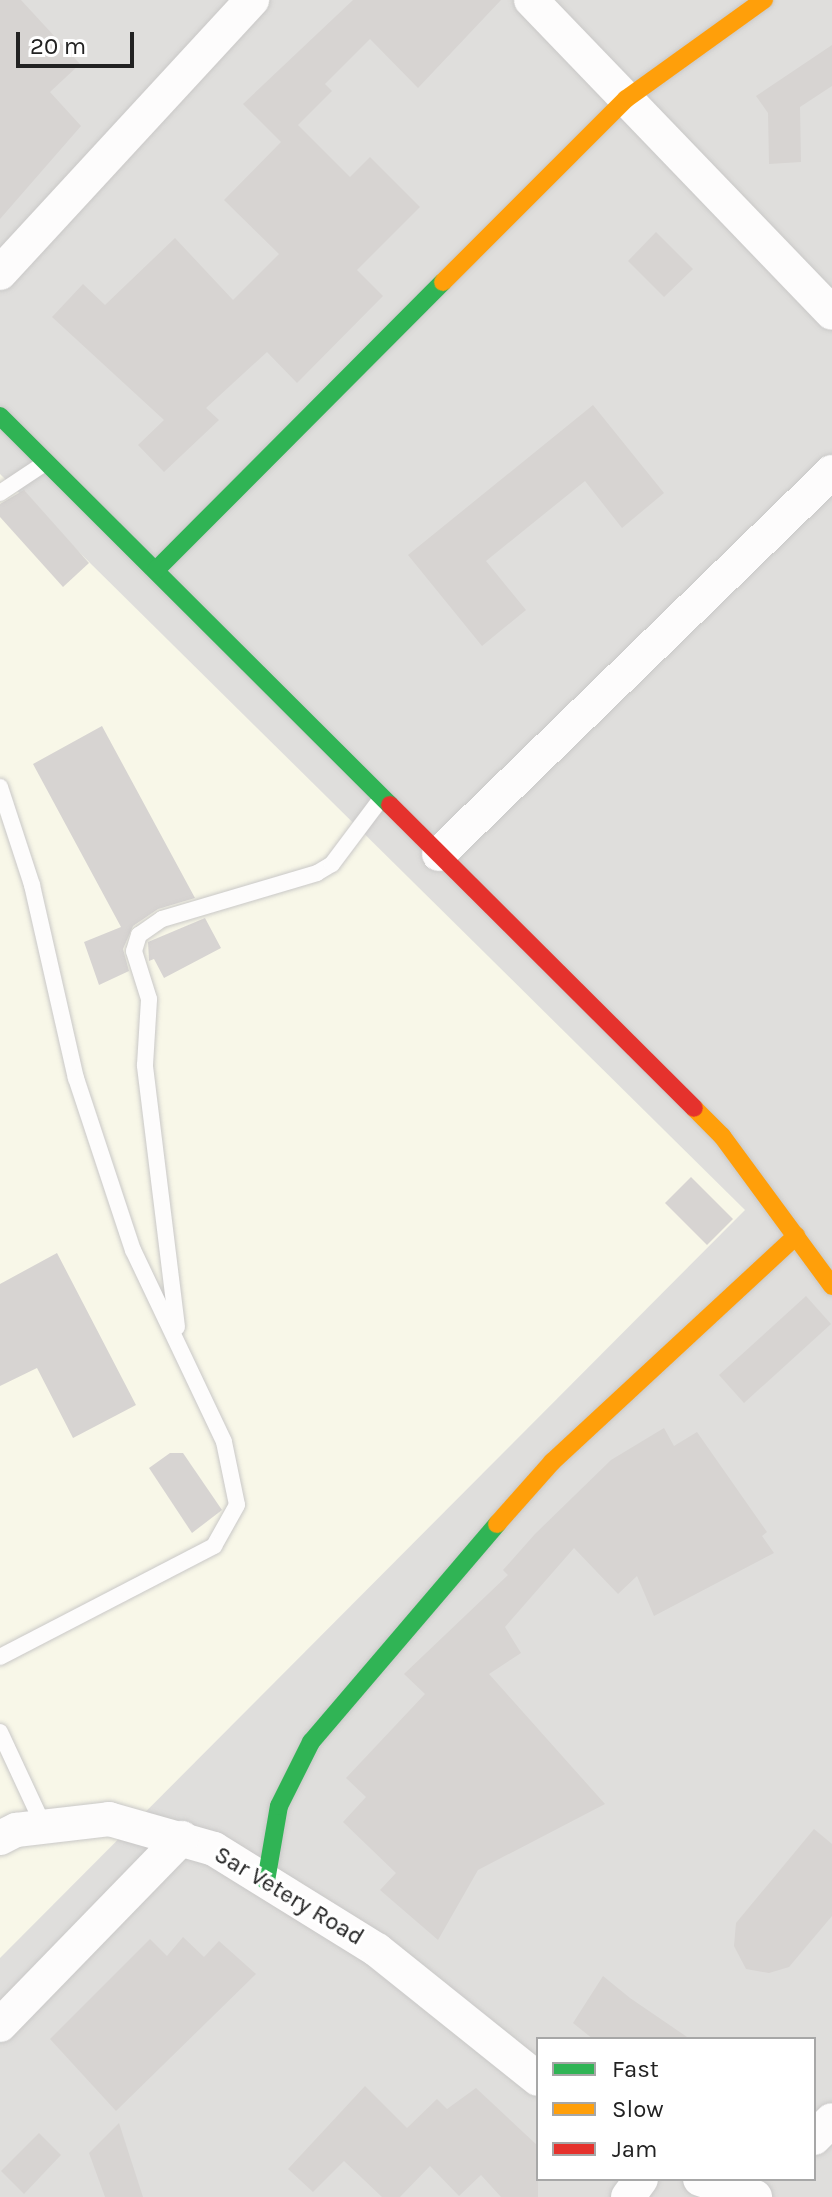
<!DOCTYPE html>
<html>
<head>
<meta charset="utf-8">
<style>
  body { margin:0 }
  #map { position:relative; width:832px; height:2197px; overflow:hidden; background:#f0eeeb; font-family:Karla,sans-serif }
  div>[style] { position:absolute }
  .residential>* { inset:0; background:#dfdedc }
  .education>* { inset:0; background:#f8f7e8 }
  .building>* { inset:0; background:#d7d4d2 }
  .roads { filter:drop-shadow(0 0 2px #c9c8c7) drop-shadow(0 0 2px #c9c8c7) }
  .lane>* { height:16px; margin:-8px; padding:0 8px; transform-origin:8px; border-radius:8px; background:#fdfcfc }
  .street>* { height:34px; margin:-17px; padding:0 17px; transform-origin:17px; border-radius:17px; background:#fdfcfc }
  .fast>* { height:18px; margin:-9px; padding:0 9px; transform-origin:9px; border-radius:9px; background:#30b455 }
  .slow>* { height:18px; margin:-9px; padding:0 9px; transform-origin:9px; border-radius:9px; background:#ff9f0a }
  .jam>* { height:18px; margin:-9px; padding:0 9px; transform-origin:9px; border-radius:9px; background:#e5322d }
  span { translate:-50% -50%; white-space:nowrap; text-align:center; line-height:1.15; -webkit-text-stroke:6px #fff; paint-order:stroke }
  .street-label { font-size:24px; color:#222 }
  .legend { position:absolute; left:536px; top:2037px; width:280px; height:144px; box-sizing:border-box; background:#fff; border:2px solid #a7a7a7; margin:0; padding:10px 14px; list-style:none; font-size:24px; color:#222 }
  .legend li { display:flex; align-items:center; gap:16px; height:40px }
  .legend b { width:40px; border:2px solid #a7a7a7 }
  .scale { position:absolute; left:16px; top:32px; width:118px; height:36px; box-sizing:border-box; border:4px solid #222; border-top:0; padding-left:10px; font-size:24px; line-height:28px; white-space:nowrap; color:#222; -webkit-text-stroke:6px #fff; paint-order:stroke }
</style>
</head>
<body>
<div id="map">
  <div class="residential">
    <i style="clip-path:polygon(evenodd,0 0,832px 0,832px 2197px,0 2197px,0 0,538px 2039px,814px 2039px,814px 2179px,538px 2179px,538px 2039px)"></i>
  </div>
  <div class="education">
    <i style="clip-path:polygon(0 474px,745px 1210px,0 1958px)"></i>
  </div>
  <div class="building">
    <i style="clip-path:polygon(0 0,21px 0,80px 64px,50px 92px,81px 126px,0 219px)"></i>
    <i style="clip-path:polygon(353px 0,501px 0,418px 88px,370px 39px,325px 84px,332px 91px,298px 125px,350px 177px,370px 157px,420px 207px,357px 270px,383px 296px,297px 383px,267px 352px,206px 408px,219px 420px,164px 472px,138px 445px,164px 420px,52px 317px,83px 284px,105px 305px,175px 238px,233px 300px,279px 254px,224px 200px,281px 142px,243px 104px)"></i>
    <i style="clip-path:polygon(832px 45px,832px 86px,800px 107px,801px 162px,769px 164px,768px 113px,756px 96px)"></i>
    <i style="clip-path:polygon(656px 232px,693px 269px,664px 297px,628px 261px)"></i>
    <i style="clip-path:polygon(593px 405px,664px 493px,622px 528px,585px 481px,486px 561px,526px 610px,482px 646px,408px 555px)"></i>
    <i style="clip-path:polygon(24px 490px,89px 563px,63px 587px,0 517px,0 504px)"></i>
    <i style="clip-path:polygon(102px 726px,195px 898px,158px 909px,133px 926px,123px 949px,129px 971px,99px 985px,84px 942px,121px 927px,33px 764px)"></i>
    <i style="clip-path:polygon(205px 918px,221px 948px,164px 978px,154px 959px,149px 961px,148px 942px)"></i>
    <i style="clip-path:polygon(691px 1177px,733px 1219px,707px 1245px,665px 1203px)"></i>
    <i style="clip-path:polygon(57px 1253px,136px 1405px,73px 1438px,37px 1368px,0 1386px,0 1284px)"></i>
    <i style="clip-path:polygon(806px 1296px,831px 1324px,744px 1403px,719px 1375px)"></i>
    <i style="clip-path:polygon(664px 1428px,674px 1446px,697px 1432px,767px 1532px,762px 1536px,774px 1553px,654px 1616px,637px 1576px,618px 1594px,574px 1548px,505px 1627px,521px 1653px,489px 1674px,605px 1804px,478px 1870px,438px 1940px,380px 1890px,396px 1873px,343px 1822px,366px 1797px,346px 1778px,425px 1694px,404px 1674px,508px 1575px,503px 1570px,535px 1534px,611px 1460px)"></i>
    <i style="clip-path:polygon(170px 1453px,183px 1453px,222px 1510px,192px 1533px,149px 1468px)"></i>
    <i style="clip-path:polygon(814px 1829px,832px 1844px,832px 1916px,789px 1967px,769px 1973px,746px 1969px,734px 1946px,736px 1923px)"></i>
    <i style="clip-path:polygon(183px 1937px,204px 1957px,219px 1941px,256px 1974px,116px 2111px,50px 2039px,150px 1939px,167px 1956px)"></i>
    <i style="clip-path:polygon(603px 1976px,630px 1998px,690px 2039px,593px 2039px,573px 2023px)"></i>
    <i style="clip-path:polygon(365px 2086px,407px 2128px,437px 2099px,447px 2109px,476px 2088px,538px 2146px,538px 2197px,501px 2197px,481px 2175px,459px 2196px,430px 2166px,400px 2197px,382px 2197px,344px 2161px,313px 2192px,288px 2169px)"></i>
    <i style="clip-path:polygon(119px 2123px,143px 2197px,105px 2197px,89px 2153px)"></i>
    <i style="clip-path:polygon(39px 2133px,61px 2155px,24px 2194px,1px 2171px)"></i>
  </div>
  <div class="roads">
    <div class="lane">
      <i style="left:0;top:493px;width:54px;rotate:-33.7deg"></i>
      <i style="left:0;top:787px;width:103px;rotate:71.9deg"></i>
      <i style="left:32px;top:885px;width:198px;rotate:77.2deg"></i>
      <i style="left:76px;top:1078px;width:181px;rotate:71.7deg"></i>
      <i style="left:133px;top:1250px;width:212px;rotate:64.6deg"></i>
      <i style="left:224px;top:1442px;width:64px;rotate:78.3deg"></i>
      <i style="left:237px;top:1505px;width:47px;rotate:119.3deg"></i>
      <i style="left:214px;top:1546px;width:241px;rotate:152.6deg"></i>
      <i style="left:177px;top:1327px;width:264px;rotate:-97deg"></i>
      <i style="left:145px;top:1065px;width:66px;rotate:-86.5deg"></i>
      <i style="left:149px;top:999px;width:50px;rotate:-107.4deg"></i>
      <i style="left:134px;top:951px;width:17px;rotate:-73deg"></i>
      <i style="left:139px;top:935px;width:28px;rotate:-35deg"></i>
      <i style="left:162px;top:919px;width:162px;rotate:-16.5deg"></i>
      <i style="left:317px;top:873px;width:17px;rotate:-31deg"></i>
      <i style="left:332px;top:864px;width:80px;rotate:-53.1deg"></i>
      <i style="left:0;top:1732px;width:105px;rotate:65.1deg"></i>
    </div>
    <div class="street">
      <i style="left:531px;top:0;width:434px;rotate:46.1deg"></i>
      <i style="left:0;top:273px;width:372px;rotate:-47.3deg"></i>
      <i style="left:439px;top:854px;width:548px;rotate:-44.19deg"></i>
      <i style="left:0;top:1838px;width:18px;rotate:-27deg"></i>
      <i style="left:16px;top:1830px;width:94px;rotate:-6.7deg"></i>
      <i style="left:109px;top:1819px;width:109px;rotate:15.9deg"></i>
      <i style="left:214px;top:1849px;width:192px;rotate:31.8deg"></i>
      <i style="left:377px;top:1950px;width:206px;rotate:38.7deg"></i>
      <i style="left:0;top:2025px;width:261px;rotate:-45.8deg"></i>
      <i style="left:814px;top:2138px;width:25px;rotate:-45deg"></i>
      <i style="left:700px;top:2179px;width:58px;rotate:18.1deg"></i>
      <i style="left:628px;top:2197px;width:22px;rotate:-54deg"></i>
    </div>
    <div class="fast">
      <i style="left:0;top:416px;width:551px;rotate:44.93deg"></i>
      <i style="left:156px;top:570px;width:407px;rotate:-45.1deg"></i>
      <i style="left:266px;top:1881px;width:76px;rotate:-80.2deg"></i>
      <i style="left:279px;top:1806px;width:72px;rotate:-63.4deg"></i>
      <i style="left:311px;top:1742px;width:287px;rotate:-49.5deg"></i>
    </div>
    <div class="slow">
      <i style="left:443px;top:282px;width:259px;rotate:-45deg"></i>
      <i style="left:626px;top:99px;width:170px;rotate:-35.7deg"></i>
      <i style="left:694px;top:1108px;width:40px;rotate:45deg"></i>
      <i style="left:722px;top:1136px;width:186px;rotate:53.7deg"></i>
      <i style="left:497px;top:1524px;width:83px;rotate:-48.4deg"></i>
      <i style="left:552px;top:1462px;width:333px;rotate:-42.8deg"></i>
    </div>
    <div class="jam">
      <i style="left:390px;top:805px;width:429px;rotate:44.9deg"></i>
    </div>
  </div>
  <div class="street-label">
    <span style="left:289px;top:1896px;rotate:31deg">Sar Vetery Road</span>
  </div>
  <ul class="legend">
  <li><b style="height:10px;background:#30b455"></b>Fast</li>
  <li><b style="height:10px;background:#ff9f0a"></b>Slow</li>
  <li><b style="height:10px;background:#e5322d"></b>Jam</li>
  </ul>
  <div class="scale">20 m</div>
</div>
</body>
</html>
